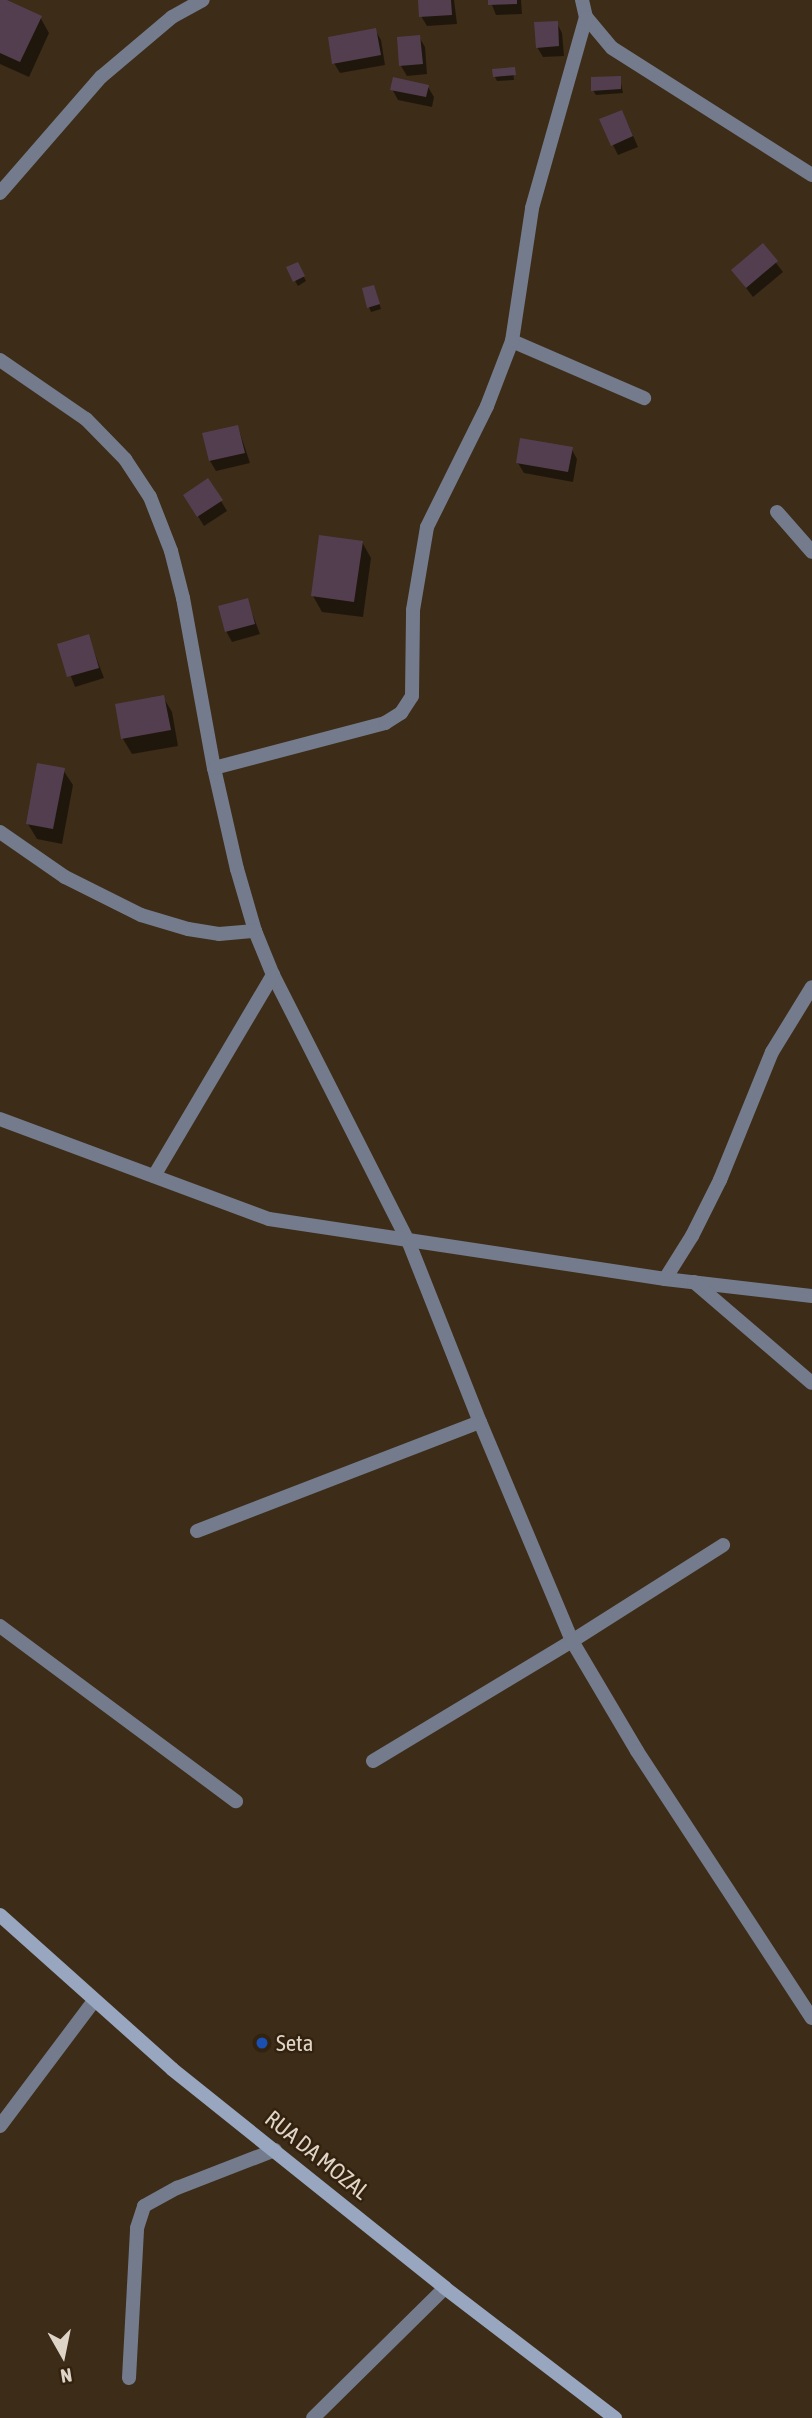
<!DOCTYPE html>
<html>
<head>
<meta charset="utf-8">
<style>
  body { margin:0 }
  #map { position:relative; width:812px; height:2418px; overflow:hidden; background:#3d2c17; font-family:"Asap Condensed",sans-serif }
  div>[style] { position:absolute }
  .shadow>* { inset:0; background:#0007 }
  .building>* { inset:0; background:#533e50 }
  .minor>* { height:14px; margin:-7px; padding:0 7px; transform-origin:7px; border-radius:7px; background:#737b8c }
  .secondary>* { height:14px; margin:-7px; padding:0 7px; transform-origin:7px; border-radius:7px; background:#98a6c0 }
  .dots>* { width:19px; height:19px; translate:-50% -50%; box-sizing:border-box; border:4px solid #33220d; border-radius:50% }
  span { translate:-50% -50%; white-space:nowrap; text-align:center; line-height:1.15; -webkit-text-stroke:5px #33220d; paint-order:stroke }
  .poi-label { font-size:23px; color:#dfd4c8 }
  .left { translate:0 -50%; text-align:left }
  .street-label { font-size:23px; color:#dfd4c8 }
  .north { position:absolute; left:28px; top:2320px; width:70px; height:70px; -webkit-text-stroke:5px #33220d; paint-order:stroke; rotate:171deg; font-size:19px; font-weight:700; line-height:28px; text-align:center; color:#dfd4c8 }
  .north::after { content:''; display:block; margin:auto; width:24px; height:32px; background:#dfd4c8; clip-path:polygon(50% 0,100% 100%,50% 72%,0 100%) }
</style>
</head>
<body>
<div id="map">
  <div class="shadow">
    <i style="clip-path:polygon(0 0,40px 17px,49px 33px,29px 77px,0 64px)"></i>
    <i style="clip-path:polygon(420px 0,454px 0,457px 24px,427px 26px,421px 16px)"></i>
    <i style="clip-path:polygon(490px 0,521px 0,522px 14px,496px 15px)"></i>
    <i style="clip-path:polygon(557px 23px,562px 33px,564px 56px,543px 57px,537px 47px)"></i>
    <i style="clip-path:polygon(375px 30px,381px 40px,385px 65px,340px 73px,334px 63px)"></i>
    <i style="clip-path:polygon(419px 37px,425px 47px,427px 74px,407px 76px,401px 66px)"></i>
    <i style="clip-path:polygon(513px 71px,514px 80px,497px 81px,495px 77px)"></i>
    <i style="clip-path:polygon(620px 78px,623px 93px,596px 95px,593px 90px)"></i>
    <i style="clip-path:polygon(428px 87px,434px 97px,432px 107px,398px 100px,392px 89px)"></i>
    <i style="clip-path:polygon(627px 122px,638px 147px,618px 155px,613px 145px)"></i>
    <i style="clip-path:polygon(763px 246px,783px 272px,753px 297px,733px 271px)"></i>
    <i style="clip-path:polygon(297px 264px,306px 281px,298px 286px,288px 268px)"></i>
    <i style="clip-path:polygon(374px 287px,381px 309px,371px 312px,369px 307px)"></i>
    <i style="clip-path:polygon(238px 427px,250px 463px,216px 471px,210px 461px)"></i>
    <i style="clip-path:polygon(571px 448px,577px 459px,573px 482px,524px 473px,518px 463px)"></i>
    <i style="clip-path:polygon(221px 501px,227px 511px,204px 526px,191px 505px)"></i>
    <i style="clip-path:polygon(362px 542px,371px 558px,363px 617px,322px 612px,313px 596px)"></i>
    <i style="clip-path:polygon(247px 600px,260px 634px,232px 642px,226px 631px)"></i>
    <i style="clip-path:polygon(88px 636px,104px 678px,75px 687px,59px 645px)"></i>
    <i style="clip-path:polygon(163px 697px,172px 712px,178px 746px,132px 754px,123px 739px,117px 706px)"></i>
    <i style="clip-path:polygon(63px 770px,73px 785px,62px 844px,37px 839px,28px 824px)"></i>
  </div>
  <div class="building">
    <i style="clip-path:polygon(0 0,7px 0,42px 16px,20px 62px,0 53px)"></i>
    <i style="clip-path:polygon(418px 0,451px 0,452px 15px,419px 17px)"></i>
    <i style="clip-path:polygon(488px 0,517px 0,517px 4px,488px 5px)"></i>
    <i style="clip-path:polygon(558px 21px,559px 46px,536px 48px,534px 22px)"></i>
    <i style="clip-path:polygon(376px 28px,381px 55px,332px 64px,328px 37px)"></i>
    <i style="clip-path:polygon(420px 35px,423px 64px,399px 66px,397px 37px)"></i>
    <i style="clip-path:polygon(515px 67px,516px 75px,493px 77px,492px 69px)"></i>
    <i style="clip-path:polygon(621px 76px,621px 89px,591px 91px,591px 77px)"></i>
    <i style="clip-path:polygon(393px 77px,429px 85px,426px 97px,390px 90px)"></i>
    <i style="clip-path:polygon(622px 110px,633px 136px,611px 146px,599px 119px)"></i>
    <i style="clip-path:polygon(763px 243px,778px 261px,746px 288px,731px 270px)"></i>
    <i style="clip-path:polygon(298px 262px,305px 276px,293px 282px,286px 267px)"></i>
    <i style="clip-path:polygon(374px 285px,380px 304px,367px 308px,362px 288px)"></i>
    <i style="clip-path:polygon(238px 425px,245px 453px,209px 461px,202px 433px)"></i>
    <i style="clip-path:polygon(520px 438px,573px 447px,568px 472px,516px 463px)"></i>
    <i style="clip-path:polygon(208px 478px,223px 500px,197px 517px,183px 495px)"></i>
    <i style="clip-path:polygon(319px 535px,363px 541px,354px 602px,311px 596px)"></i>
    <i style="clip-path:polygon(248px 598px,255px 624px,225px 632px,218px 606px)"></i>
    <i style="clip-path:polygon(89px 634px,99px 668px,67px 677px,57px 644px)"></i>
    <i style="clip-path:polygon(164px 695px,171px 730px,121px 739px,115px 704px)"></i>
    <i style="clip-path:polygon(37px 763px,65px 768px,53px 829px,26px 824px)"></i>
  </div>
  <div class="minor">
    <i style="left:582px;top:0;width:17px;rotate:77deg"></i>
    <i style="left:586px;top:17px;width:40px;rotate:50deg"></i>
    <i style="left:612px;top:48px;width:237px;rotate:32.4deg"></i>
    <i style="left:0;top:193px;width:154px;rotate:-49deg"></i>
    <i style="left:101px;top:77px;width:93px;rotate:-40.2deg"></i>
    <i style="left:172px;top:17px;width:35px;rotate:-29deg"></i>
    <i style="left:512px;top:341px;width:144px;rotate:23.4deg"></i>
    <i style="left:0;top:360px;width:104px;rotate:34.5deg"></i>
    <i style="left:86px;top:419px;width:56px;rotate:45.7deg"></i>
    <i style="left:125px;top:459px;width:45px;rotate:56.7deg"></i>
    <i style="left:150px;top:497px;width:58px;rotate:68.7deg"></i>
    <i style="left:171px;top:551px;width:49px;rotate:75.7deg"></i>
    <i style="left:183px;top:598px;width:173px;rotate:79.7deg"></i>
    <i style="left:214px;top:768px;width:104px;rotate:77.2deg"></i>
    <i style="left:237px;top:869px;width:65px;rotate:73.8deg"></i>
    <i style="left:255px;top:931px;width:48px;rotate:67.8deg"></i>
    <i style="left:273px;top:975px;width:301px;rotate:63.1deg"></i>
    <i style="left:409px;top:1243px;width:193px;rotate:68.4deg"></i>
    <i style="left:480px;top:1422px;width:238px;rotate:67.2deg"></i>
    <i style="left:572px;top:1641px;width:128px;rotate:59.4deg"></i>
    <i style="left:637px;top:1751px;width:319px;rotate:56.8deg"></i>
    <i style="left:777px;top:512px;width:53px;rotate:48.8deg"></i>
    <i style="left:214px;top:768px;width:177px;rotate:-14.7deg"></i>
    <i style="left:385px;top:723px;width:19px;rotate:-32deg"></i>
    <i style="left:401px;top:713px;width:20px;rotate:-57deg"></i>
    <i style="left:412px;top:696px;width:86px;rotate:-89.3deg"></i>
    <i style="left:413px;top:610px;width:84px;rotate:-80.4deg"></i>
    <i style="left:427px;top:527px;width:135px;rotate:-63.6deg"></i>
    <i style="left:487px;top:406px;width:70px;rotate:-69deg"></i>
    <i style="left:512px;top:341px;width:134px;rotate:-81.4deg"></i>
    <i style="left:532px;top:208px;width:198px;rotate:-74.2deg"></i>
    <i style="left:0;top:832px;width:79px;rotate:34.7deg"></i>
    <i style="left:65px;top:877px;width:85px;rotate:26.6deg"></i>
    <i style="left:141px;top:915px;width:49px;rotate:16.6deg"></i>
    <i style="left:188px;top:929px;width:31px;rotate:9deg"></i>
    <i style="left:219px;top:934px;width:36px;rotate:-5deg"></i>
    <i style="left:0;top:1119px;width:287px;rotate:20.4deg"></i>
    <i style="left:269px;top:1219px;width:401px;rotate:8.6deg"></i>
    <i style="left:665px;top:1279px;width:148px;rotate:6.6deg"></i>
    <i style="left:154px;top:1176px;width:234px;rotate:-59.4deg"></i>
    <i style="left:665px;top:1279px;width:51px;rotate:-57.9deg"></i>
    <i style="left:692px;top:1236px;width:63px;rotate:-63.4deg"></i>
    <i style="left:720px;top:1180px;width:138px;rotate:-67.9deg"></i>
    <i style="left:772px;top:1052px;width:76px;rotate:-58.4deg"></i>
    <i style="left:694px;top:1282px;width:155px;rotate:40.6deg"></i>
    <i style="left:197px;top:1531px;width:303px;rotate:-21.1deg"></i>
    <i style="left:0;top:1626px;width:294px;rotate:36.6deg"></i>
    <i style="left:373px;top:1761px;width:232px;rotate:-31.1deg"></i>
    <i style="left:572px;top:1641px;width:179px;rotate:-32.4deg"></i>
    <i style="left:0;top:2126px;width:156px;rotate:-53.1deg"></i>
    <i style="left:129px;top:2378px;width:150px;rotate:-86.9deg"></i>
    <i style="left:137px;top:2228px;width:23px;rotate:-72deg"></i>
    <i style="left:144px;top:2206px;width:38px;rotate:-29deg"></i>
    <i style="left:177px;top:2188px;width:105px;rotate:-21.2deg"></i>
    <i style="left:313px;top:2418px;width:185px;rotate:-44.6deg"></i>
  </div>
  <div class="secondary">
    <i style="left:0;top:1915px;width:231px;rotate:41.8deg"></i>
    <i style="left:172px;top:2069px;width:350px;rotate:38.7deg"></i>
    <i style="left:445px;top:2288px;width:214px;rotate:37.4deg"></i>
  </div>
  <div class="dots">
    <i style="left:262px;top:2043px;background:#1a4fb4"></i>
  </div>
  <div class="poi-label">
    <span class="left" style="left:276px;top:2043px">Seta</span>
  </div>
  <div class="street-label">
    <span style="left:317px;top:2155px;rotate:39deg">RUA DA MOZAL</span>
  </div>
  <div class="north">N</div>
</div>
</body>
</html>
